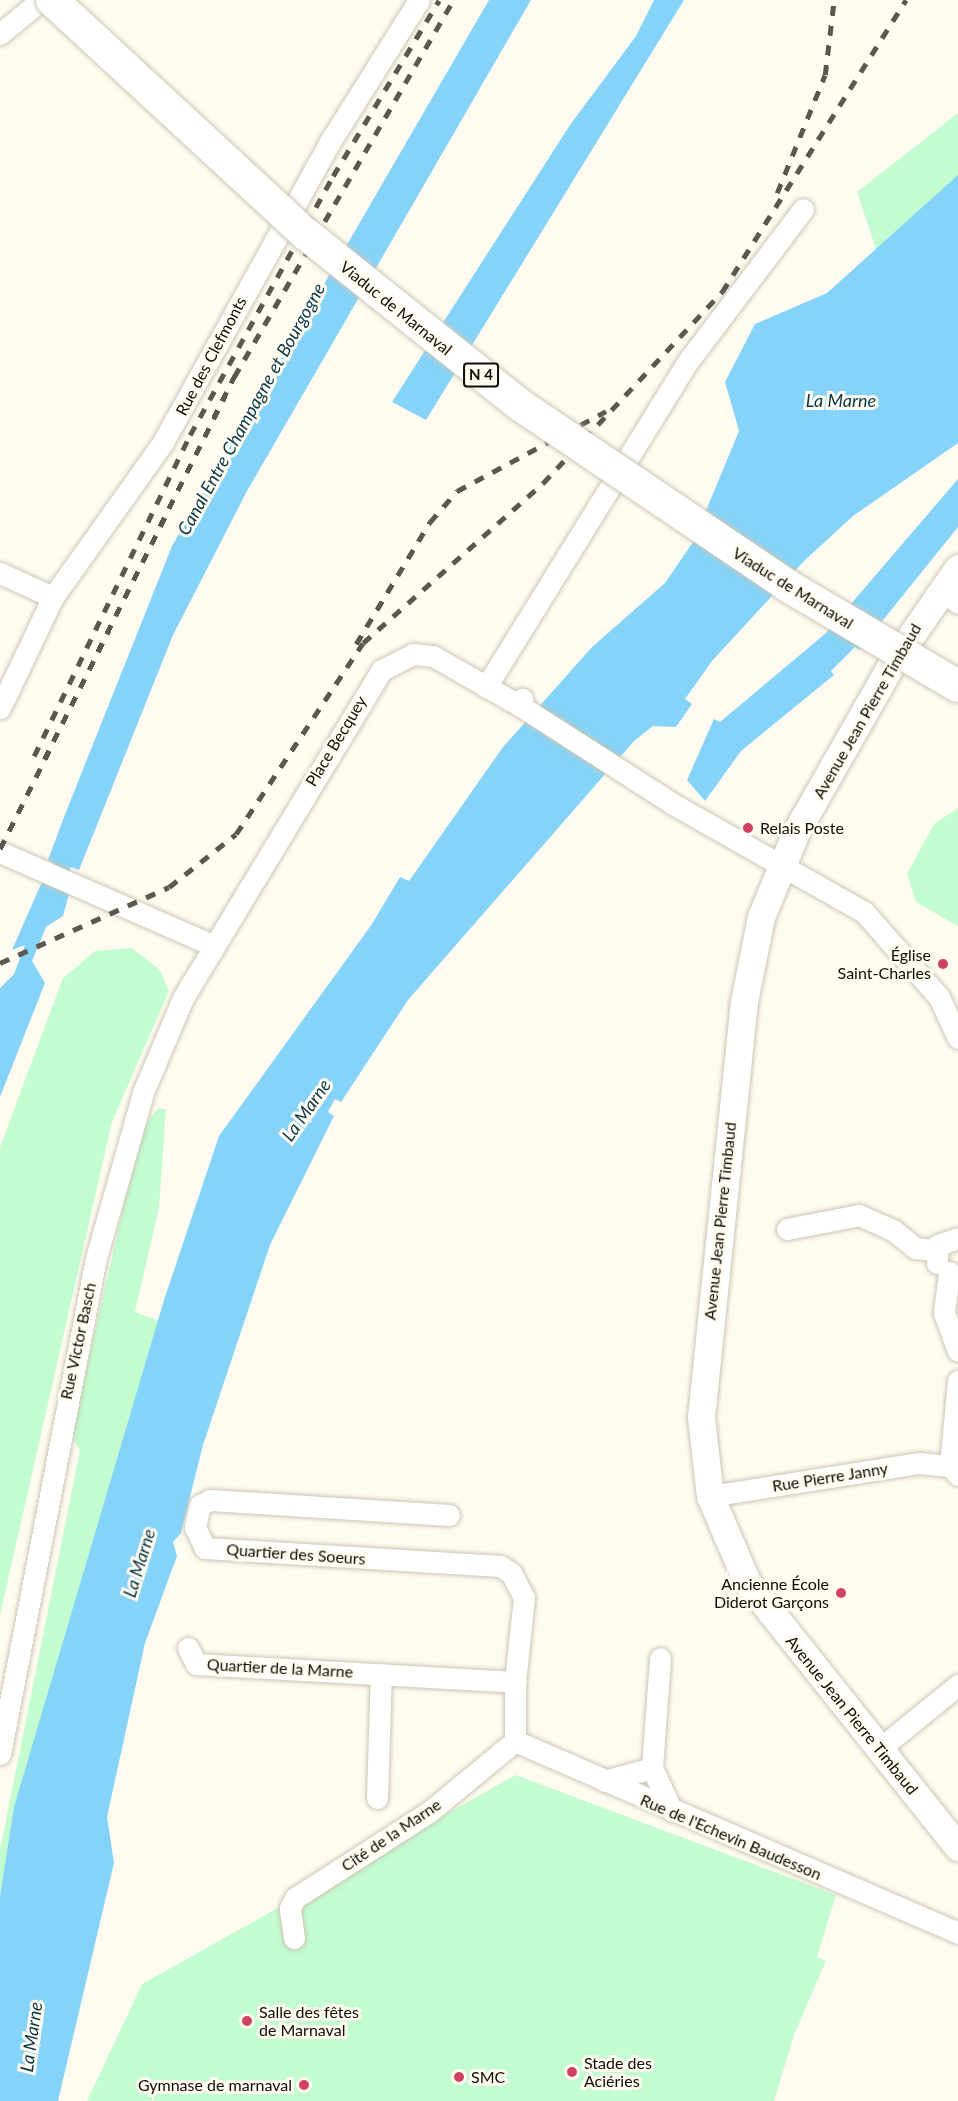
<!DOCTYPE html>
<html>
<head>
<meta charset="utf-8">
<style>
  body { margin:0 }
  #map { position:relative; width:958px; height:2101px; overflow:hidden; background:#fffbf0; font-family:Lato,sans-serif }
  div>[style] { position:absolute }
  .green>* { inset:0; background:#c2fcd0 }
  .water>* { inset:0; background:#85d3f8 }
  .roads { filter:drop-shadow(0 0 2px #ccc6b3) drop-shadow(0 0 2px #ccc6b3) }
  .minor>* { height:21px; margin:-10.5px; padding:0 10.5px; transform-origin:10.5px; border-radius:10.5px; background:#fff }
  .major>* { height:27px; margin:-13.5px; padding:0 13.5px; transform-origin:13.5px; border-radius:13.5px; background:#fff }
  .rail>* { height:4.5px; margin-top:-2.25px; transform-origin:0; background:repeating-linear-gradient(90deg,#5a5750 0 10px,transparent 0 20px) }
  .bridges { filter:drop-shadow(0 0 2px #ccc6b3) drop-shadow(0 0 2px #ccc6b3) }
  .highway-bridge>* { height:32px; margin:-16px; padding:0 16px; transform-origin:16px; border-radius:16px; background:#fff }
  .dots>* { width:16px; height:16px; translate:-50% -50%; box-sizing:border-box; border:3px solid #fffbf0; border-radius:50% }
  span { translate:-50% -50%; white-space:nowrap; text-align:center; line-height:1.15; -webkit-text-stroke:6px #fffbf0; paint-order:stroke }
  .shield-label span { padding:2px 4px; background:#fffbf0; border:2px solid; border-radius:4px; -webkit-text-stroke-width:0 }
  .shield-label { font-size:15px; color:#0e0c06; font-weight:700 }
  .street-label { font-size:16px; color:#0e0c06 }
  .poi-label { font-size:16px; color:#0e0c06 }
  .left { translate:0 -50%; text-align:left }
  .right { translate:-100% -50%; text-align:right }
  .water-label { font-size:18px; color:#07374a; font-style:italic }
</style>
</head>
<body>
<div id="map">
  <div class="green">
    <i style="clip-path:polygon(958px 113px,958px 194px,877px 252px,857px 192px)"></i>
    <i style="clip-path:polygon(958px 808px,958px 926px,916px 902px,907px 874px,934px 824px)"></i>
    <i style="clip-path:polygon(132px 948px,160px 970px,169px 991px,112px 1122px,0 1615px,0 1147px,63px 978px,95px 951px)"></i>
    <i style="clip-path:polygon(158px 1108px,166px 1109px,159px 1208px,135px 1312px,168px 1324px,0 2023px,0 1850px,80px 1450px,71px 1436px,141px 1131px)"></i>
    <i style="clip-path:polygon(516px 1775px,836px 1895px,817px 1957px,826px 1961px,794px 2035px,774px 2101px,87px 2101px,142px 1984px)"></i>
  </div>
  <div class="water">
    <i style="clip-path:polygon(489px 0,531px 0,247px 491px,173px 635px,79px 870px,71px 867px,63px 883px,71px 887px,63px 916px,46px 927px,32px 961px,45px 983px,0 1097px,0 988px,14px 974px,25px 945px,12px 950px,45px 875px,57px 866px,48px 860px,64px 817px,172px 546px)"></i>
    <i style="clip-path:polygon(654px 0,684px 0,426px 420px,392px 402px,570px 125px,636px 36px)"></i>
    <i style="clip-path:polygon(958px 175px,958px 443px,853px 516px,804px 561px,712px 661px,685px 699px,692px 704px,676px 727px,653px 726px,634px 741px,408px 1000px,341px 1102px,335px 1099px,328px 1112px,334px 1116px,270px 1245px,203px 1445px,181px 1533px,173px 1542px,177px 1556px,145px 1643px,107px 1817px,114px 1863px,58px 2101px,0 2101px,0 1897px,14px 1807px,164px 1300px,219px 1136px,372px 924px,400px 877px,409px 881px,503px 747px,592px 647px,665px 583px,693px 542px,739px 431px,725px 382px,755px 324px,827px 293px)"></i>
    <i style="clip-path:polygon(958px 479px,958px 527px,859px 650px,855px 647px,831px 671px,834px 675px,741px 751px,705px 801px,687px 780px,714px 719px,720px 722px,826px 633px)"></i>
  </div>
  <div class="roads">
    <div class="minor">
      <i style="left:0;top:34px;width:53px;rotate:-39.7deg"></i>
      <i style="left:0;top:573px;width:58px;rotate:24.4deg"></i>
      <i style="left:942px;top:589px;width:21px;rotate:41deg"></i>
      <i style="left:486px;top:687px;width:385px;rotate:-58.2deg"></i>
      <i style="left:689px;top:360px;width:189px;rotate:-52.9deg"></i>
      <i style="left:519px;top:705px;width:183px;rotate:32.7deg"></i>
      <i style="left:673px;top:804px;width:219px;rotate:29.5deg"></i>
      <i style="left:864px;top:912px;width:113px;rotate:48.6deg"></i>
      <i style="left:939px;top:997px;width:45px;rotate:65.1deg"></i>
      <i style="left:0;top:708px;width:123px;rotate:-64.5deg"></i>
      <i style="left:53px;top:597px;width:190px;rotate:-54.6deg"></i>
      <i style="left:163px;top:442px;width:340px;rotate:-60.9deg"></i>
      <i style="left:328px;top:145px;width:171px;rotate:-57.9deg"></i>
      <i style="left:0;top:852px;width:232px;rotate:23.7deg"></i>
      <i style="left:787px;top:1229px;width:73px;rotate:-11deg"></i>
      <i style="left:859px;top:1215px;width:37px;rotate:24deg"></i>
      <i style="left:893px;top:1230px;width:28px;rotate:39deg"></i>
      <i style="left:915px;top:1248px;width:20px;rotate:6deg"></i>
      <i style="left:937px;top:1263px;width:18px;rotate:-87deg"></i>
      <i style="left:938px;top:1245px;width:21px;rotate:-19deg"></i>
      <i style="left:949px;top:1272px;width:41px;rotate:97deg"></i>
      <i style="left:944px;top:1313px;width:40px;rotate:69.8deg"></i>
      <i style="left:958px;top:1381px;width:85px;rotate:95.4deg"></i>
      <i style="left:950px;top:1466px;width:12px;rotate:48deg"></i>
      <i style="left:710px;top:1496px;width:212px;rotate:-9deg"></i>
      <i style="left:919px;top:1463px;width:31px;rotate:6deg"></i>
      <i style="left:449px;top:1515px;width:239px;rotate:-176.4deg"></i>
      <i style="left:210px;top:1500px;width:11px;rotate:153deg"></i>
      <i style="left:200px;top:1505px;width:23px;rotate:103deg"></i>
      <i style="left:195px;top:1527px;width:23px;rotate:65deg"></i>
      <i style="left:205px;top:1548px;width:296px;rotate:3.5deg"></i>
      <i style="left:500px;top:1566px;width:13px;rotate:32deg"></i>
      <i style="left:511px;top:1573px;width:27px;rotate:62deg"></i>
      <i style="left:524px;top:1597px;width:85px;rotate:96deg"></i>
      <i style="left:515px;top:1682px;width:59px;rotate:90deg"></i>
      <i style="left:188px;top:1648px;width:18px;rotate:63deg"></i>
      <i style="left:196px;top:1664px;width:320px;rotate:3.2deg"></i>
      <i style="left:515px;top:1741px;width:483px;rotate:23.4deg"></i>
      <i style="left:879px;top:1749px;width:102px;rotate:-39deg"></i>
      <i style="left:0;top:1754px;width:505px;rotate:-79.05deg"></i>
      <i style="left:96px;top:1258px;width:175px;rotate:-74.1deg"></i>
      <i style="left:144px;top:1090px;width:100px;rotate:-67deg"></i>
      <i style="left:183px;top:998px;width:384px;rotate:-58.8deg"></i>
      <i style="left:382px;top:670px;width:35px;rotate:-27deg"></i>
      <i style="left:413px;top:654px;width:20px;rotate:6deg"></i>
      <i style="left:433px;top:656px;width:99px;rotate:29.7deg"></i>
      <i style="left:519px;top:705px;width:7px;rotate:-63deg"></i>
      <i style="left:652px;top:1768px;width:47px;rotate:65.1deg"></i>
      <i style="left:604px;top:1781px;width:50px;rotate:-15.2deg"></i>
      <i style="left:652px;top:1768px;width:110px;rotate:-85.8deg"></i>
      <i style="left:377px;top:1798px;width:124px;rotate:-88.2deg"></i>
      <i style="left:294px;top:1938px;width:30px;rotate:-98deg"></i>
      <i style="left:290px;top:1908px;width:11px;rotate:-63deg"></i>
      <i style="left:295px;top:1898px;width:159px;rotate:-32.7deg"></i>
      <i style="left:429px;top:1812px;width:112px;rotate:-39.5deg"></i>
    </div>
    <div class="major">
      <i style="left:958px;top:568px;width:112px;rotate:124.8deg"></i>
      <i style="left:894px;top:660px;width:198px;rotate:119.7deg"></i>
      <i style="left:796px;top:832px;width:92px;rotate:112.4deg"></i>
      <i style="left:761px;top:917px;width:86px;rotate:101.4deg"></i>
      <i style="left:744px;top:1001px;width:418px;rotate:95.9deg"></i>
      <i style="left:701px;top:1417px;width:80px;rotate:83.5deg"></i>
      <i style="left:710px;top:1496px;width:94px;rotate:66.7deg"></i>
      <i style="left:747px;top:1582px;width:339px;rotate:51.5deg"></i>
    </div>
  </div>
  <div class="rail">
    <i style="left:777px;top:193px;width:127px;rotate:-67.9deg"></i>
    <i style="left:825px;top:75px;width:76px;rotate:-83.2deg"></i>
    <i style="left:356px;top:644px;width:143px;rotate:-58.8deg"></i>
    <i style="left:430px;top:522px;width:41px;rotate:-48.9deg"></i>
    <i style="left:457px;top:491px;width:169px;rotate:-28.2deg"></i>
    <i style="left:34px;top:756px;width:357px;rotate:-64.1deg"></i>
    <i style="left:190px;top:435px;width:296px;rotate:-61.1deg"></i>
    <i style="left:333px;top:176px;width:205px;rotate:-58.9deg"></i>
    <i style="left:0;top:849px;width:527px;rotate:-63.63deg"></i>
    <i style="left:234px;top:377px;width:436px;rotate:-59.8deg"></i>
    <i style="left:0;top:963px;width:185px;rotate:-24.2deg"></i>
    <i style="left:169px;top:887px;width:85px;rotate:-38.3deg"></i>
    <i style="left:236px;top:834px;width:229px;rotate:-56.4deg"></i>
    <i style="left:363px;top:643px;width:241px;rotate:-41.6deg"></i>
    <i style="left:543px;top:483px;width:262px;rotate:-46.9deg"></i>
    <i style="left:722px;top:292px;width:345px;rotate:-57.8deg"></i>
  </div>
  <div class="bridges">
    <div class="highway-bridge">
      <i style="left:52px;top:0;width:347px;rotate:42.7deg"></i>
      <i style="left:307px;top:235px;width:273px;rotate:38.6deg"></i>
      <i style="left:520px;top:405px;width:323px;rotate:34deg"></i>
      <i style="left:788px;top:586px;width:197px;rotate:30.5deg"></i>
    </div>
  </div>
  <div class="dots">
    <i style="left:748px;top:828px;background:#d24260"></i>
    <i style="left:943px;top:964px;background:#d24260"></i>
    <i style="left:841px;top:1593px;background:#d24260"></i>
    <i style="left:247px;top:2021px;background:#d24260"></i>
    <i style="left:572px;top:2072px;background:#d24260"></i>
    <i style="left:459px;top:2077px;background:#d24260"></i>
    <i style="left:304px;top:2085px;background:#d24260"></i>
  </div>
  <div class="shield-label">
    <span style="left:481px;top:375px">N 4</span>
  </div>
  <div class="street-label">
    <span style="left:396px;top:308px;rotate:39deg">Viaduc de Marnaval</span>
    <span style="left:211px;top:356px;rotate:-62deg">Rue des Clefmonts</span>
    <span style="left:793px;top:588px;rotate:32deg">Viaduc de Marnaval</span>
    <span style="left:867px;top:711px;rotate:-60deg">Avenue Jean Pierre Timbaud</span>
    <span style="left:336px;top:741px;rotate:-59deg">Place Becquey</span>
    <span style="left:720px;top:1221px;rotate:-84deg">Avenue Jean Pierre Timbaud</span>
    <span style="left:78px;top:1341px;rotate:-78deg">Rue Victor Basch</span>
    <span style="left:830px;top:1477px;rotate:-9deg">Rue Pierre Janny</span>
    <span style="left:296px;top:1554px;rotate:4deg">Quartier des Soeurs</span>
    <span style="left:280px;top:1668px;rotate:3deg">Quartier de la Marne</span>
    <span style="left:852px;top:1715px;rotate:51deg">Avenue Jean Pierre Timbaud</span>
    <span style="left:391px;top:1835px;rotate:-34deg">Cité de la Marne</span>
    <span style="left:731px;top:1837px;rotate:23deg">Rue de l'Echevin Baudesson</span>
  </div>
  <div class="poi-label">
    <span class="left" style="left:760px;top:828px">Relais Poste</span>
    <span class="right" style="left:931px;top:964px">Église<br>Saint-Charles</span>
    <span class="right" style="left:829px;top:1593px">Ancienne École<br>Diderot Garçons</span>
    <span class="left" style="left:259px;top:2021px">Salle des fêtes<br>de Marnaval</span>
    <span class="left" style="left:584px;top:2072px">Stade des<br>Aciéries</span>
    <span class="left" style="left:471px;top:2077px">SMC</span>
    <span class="right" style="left:292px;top:2085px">Gymnase de marnaval</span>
  </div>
  <div class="water-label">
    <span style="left:841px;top:400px">La Marne</span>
    <span style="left:251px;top:409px;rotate:-61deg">Canal Entre Champagne et Bourgogne</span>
    <span style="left:306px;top:1110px;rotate:-55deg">La Marne</span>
    <span style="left:139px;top:1563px;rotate:-73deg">La Marne</span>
    <span style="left:31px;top:2037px;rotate:-82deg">La Marne</span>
  </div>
</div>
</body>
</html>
